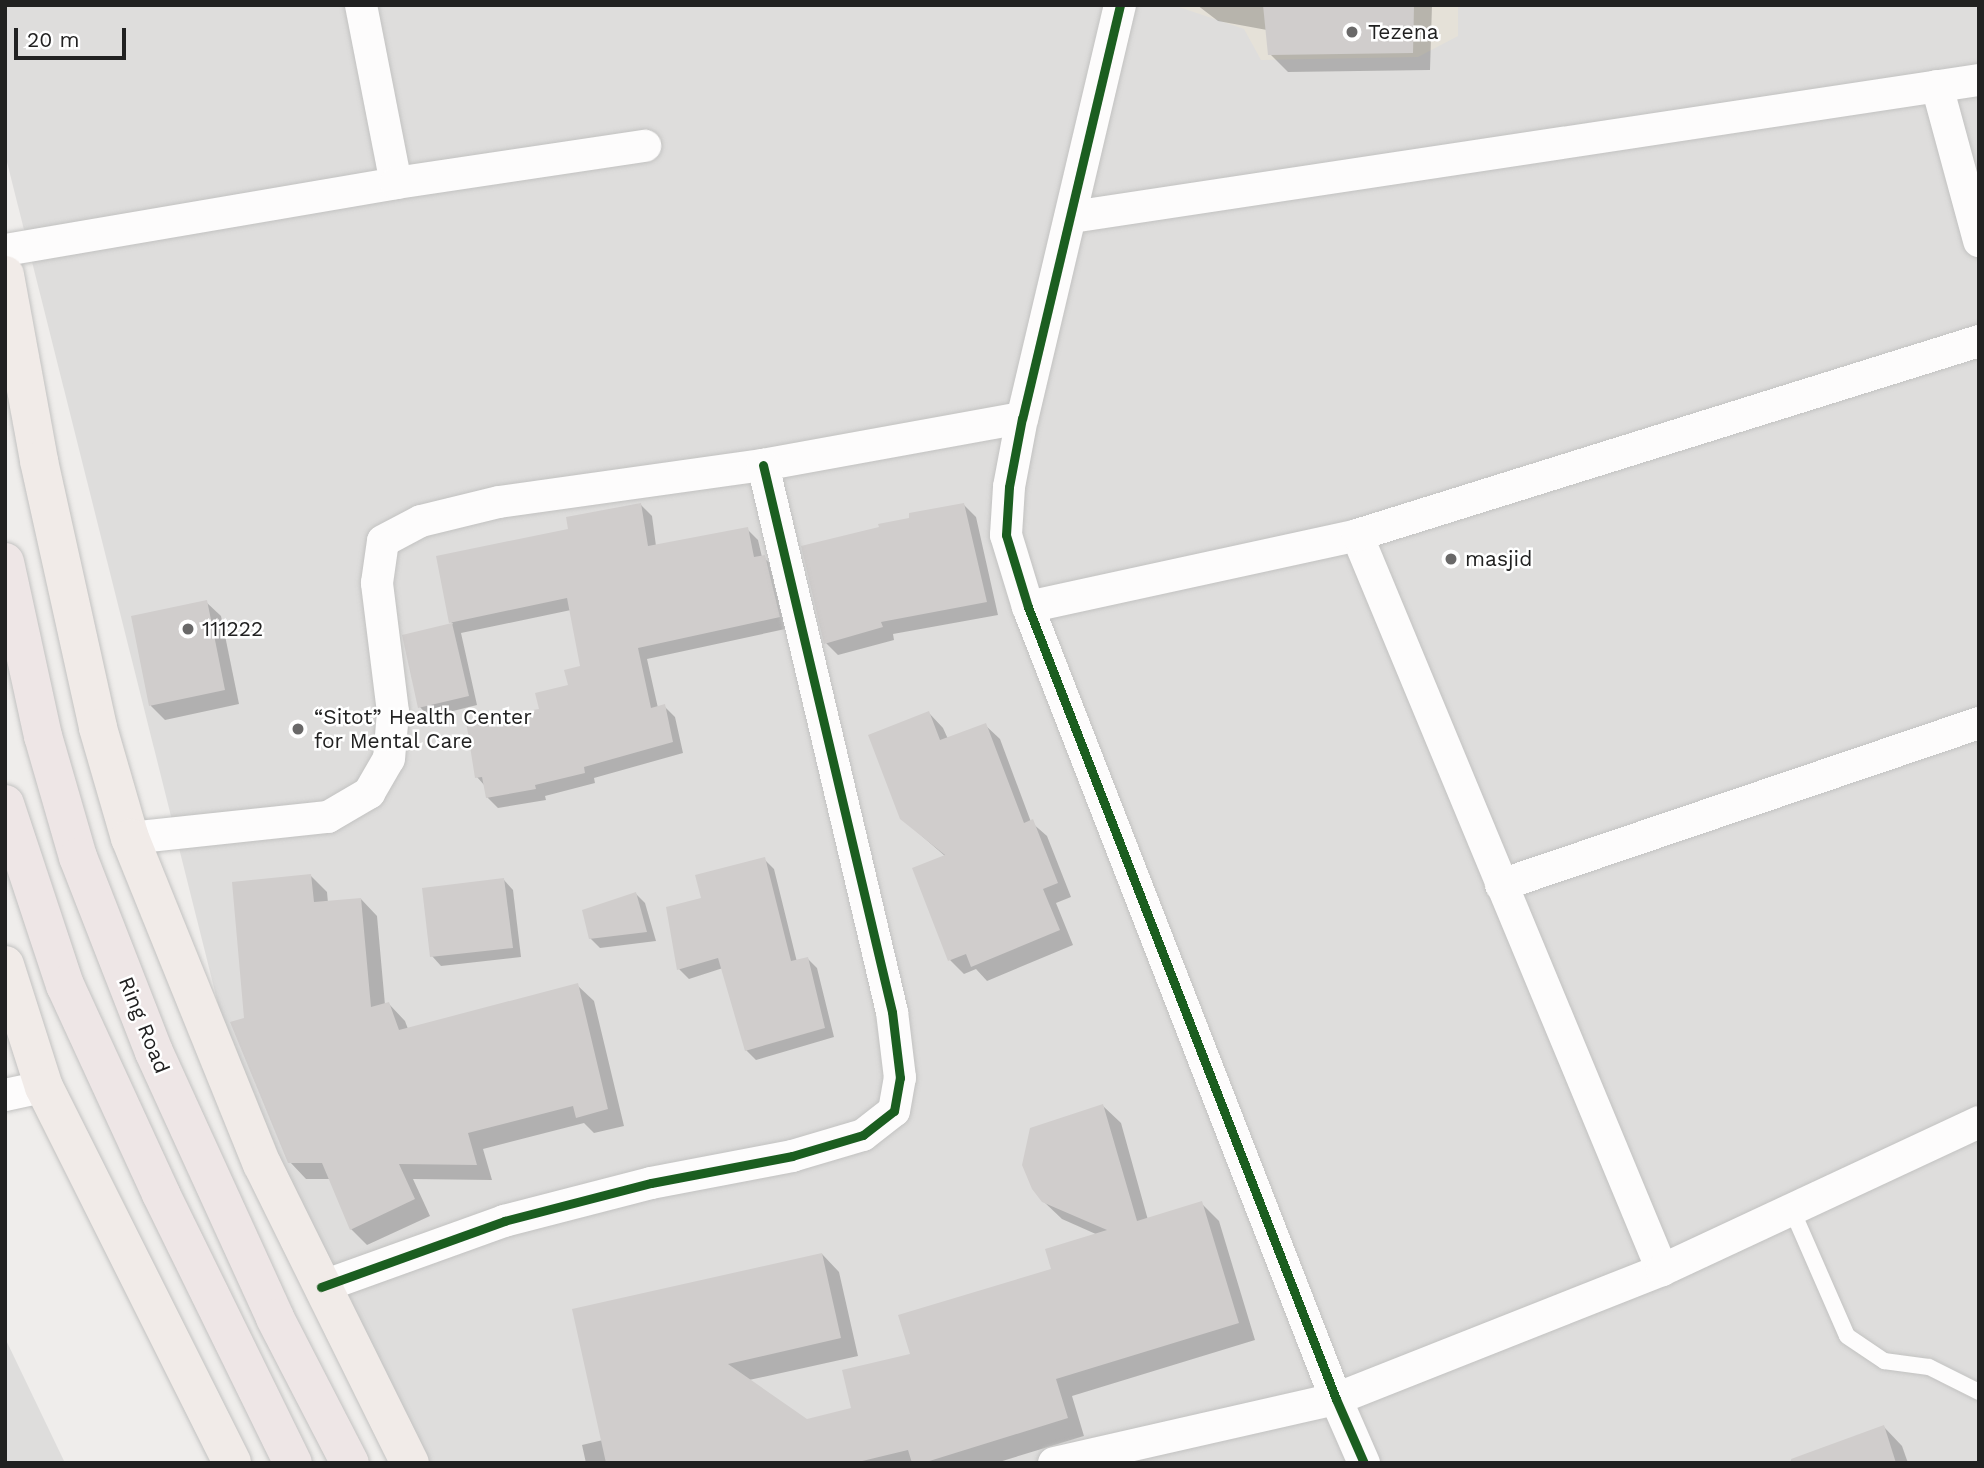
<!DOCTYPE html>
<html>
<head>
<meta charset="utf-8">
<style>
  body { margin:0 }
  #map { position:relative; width:1984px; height:1468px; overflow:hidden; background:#efedeb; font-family:"Work Sans",sans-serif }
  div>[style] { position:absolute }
  .residential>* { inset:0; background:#dedddc }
  .education>* { inset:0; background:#e5e1d8 }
  .shadow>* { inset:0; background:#0003 }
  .building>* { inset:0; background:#d0cdcc }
  .roads { filter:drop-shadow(0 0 2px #c2c2c1) drop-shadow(0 0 2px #c2c2c1) }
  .service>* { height:16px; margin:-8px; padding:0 8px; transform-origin:8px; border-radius:8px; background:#fdfcfc }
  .minor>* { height:32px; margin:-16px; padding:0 16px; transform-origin:16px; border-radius:16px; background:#fdfcfc }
  .primary>* { height:38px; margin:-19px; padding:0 19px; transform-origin:19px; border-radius:19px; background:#f1ebe8 }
  .trunk>* { height:38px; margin:-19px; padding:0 19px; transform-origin:19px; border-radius:19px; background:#eee6e6 }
  .cycleway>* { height:9px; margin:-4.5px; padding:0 4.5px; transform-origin:4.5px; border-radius:4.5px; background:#1b5e20 }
  .dots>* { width:19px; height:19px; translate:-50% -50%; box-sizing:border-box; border:4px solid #fff; border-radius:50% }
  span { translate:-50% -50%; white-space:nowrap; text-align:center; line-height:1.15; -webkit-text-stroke:5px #fff; paint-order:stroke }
  .poi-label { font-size:21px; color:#212121 }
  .left { translate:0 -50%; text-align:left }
  .street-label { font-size:21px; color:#212121 }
  .frame { position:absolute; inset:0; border:7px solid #212121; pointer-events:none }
  .scale { position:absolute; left:14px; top:28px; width:112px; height:32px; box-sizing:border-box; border:4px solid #212121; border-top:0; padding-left:9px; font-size:21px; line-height:24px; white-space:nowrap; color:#212121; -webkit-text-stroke:5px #fff; paint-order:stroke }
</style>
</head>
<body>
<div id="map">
  <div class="residential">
    <i style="clip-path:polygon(5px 5px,1979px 5px,1979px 1463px,408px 1463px,273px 1223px,5px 154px)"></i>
    <i style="clip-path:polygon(5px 1338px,65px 1463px,5px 1463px)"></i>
  </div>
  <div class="education">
    <i style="clip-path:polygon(1173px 5px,1458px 5px,1458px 36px,1418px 57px,1261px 60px,1244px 29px)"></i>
  </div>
  <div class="shadow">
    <i style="clip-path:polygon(1197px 5px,1432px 5px,1430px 70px,1288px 72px,1270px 54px,1267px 30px,1218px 21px)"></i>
    <i style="clip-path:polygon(963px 504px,976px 517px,998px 615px,893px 634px,894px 640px,838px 655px,826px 643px,912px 519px)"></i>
    <i style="clip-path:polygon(641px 505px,652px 516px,656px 546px,747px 529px,758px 540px,762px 557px,776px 567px,790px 628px,647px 659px,658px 708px,664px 706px,675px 717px,683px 753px,594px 778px,595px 783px,545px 796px,546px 800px,498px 808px,487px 797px,485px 786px,477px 777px,541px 710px,570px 687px,582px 668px,571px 610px,461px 633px,477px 705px,429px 717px,420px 707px,404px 636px,453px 624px,451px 622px,570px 530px)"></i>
    <i style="clip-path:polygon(206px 602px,221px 616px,239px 704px,165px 720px,151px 706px,133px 617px)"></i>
    <i style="clip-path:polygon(929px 713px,943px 728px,948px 739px,985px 725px,1000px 739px,1031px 822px,1047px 836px,1071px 897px,1056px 903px,1073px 945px,987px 981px,976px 969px,964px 974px,950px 960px,945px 856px,901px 818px)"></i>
    <i style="clip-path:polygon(764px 859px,774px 869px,797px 962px,808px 959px,817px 968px,834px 1037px,756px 1060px,746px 1050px,723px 968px,689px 979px,679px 969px,704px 899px)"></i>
    <i style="clip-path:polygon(311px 876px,327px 892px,328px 903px,361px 899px,377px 916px,385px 1005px,389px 1004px,405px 1021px,408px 1029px,577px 985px,594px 1001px,624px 1126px,594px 1133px,584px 1123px,483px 1149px,492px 1180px,413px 1179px,430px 1216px,367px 1245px,351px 1229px,330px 1179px,306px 1179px,290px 1162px,245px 1019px)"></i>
    <i style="clip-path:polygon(504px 880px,513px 890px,521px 957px,441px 966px,432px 956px)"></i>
    <i style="clip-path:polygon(636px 894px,645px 903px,656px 941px,600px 948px,590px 938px)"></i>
    <i style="clip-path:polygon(1103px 1106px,1121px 1123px,1148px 1220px,1201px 1203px,1219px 1221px,1255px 1340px,1072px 1396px,1084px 1436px,996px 1463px,586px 1463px,582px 1445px,603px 1440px,822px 1254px,839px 1272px,858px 1356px,749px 1380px,806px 1421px,853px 1409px,912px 1355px,1053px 1270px,1098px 1235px,1062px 1219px,1043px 1201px)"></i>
    <i style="clip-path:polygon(1884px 1427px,1902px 1446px,1908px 1463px,1785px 1463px)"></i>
  </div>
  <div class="building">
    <i style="clip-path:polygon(1263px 5px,1414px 5px,1413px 53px,1268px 55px)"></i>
    <i style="clip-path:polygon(641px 503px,648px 546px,748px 527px,754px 557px,765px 555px,780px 617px,638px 648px,651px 708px,665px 704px,673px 742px,584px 767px,585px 773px,535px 785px,536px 789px,486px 798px,482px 777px,475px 778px,466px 721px,539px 709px,535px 693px,568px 685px,564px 670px,580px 666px,567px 598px,449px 623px,436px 556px,568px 529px,566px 517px)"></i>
    <i style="clip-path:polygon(964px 503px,987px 602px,881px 622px,883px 627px,824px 644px,801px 546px,879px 527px,878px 524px,909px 518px,909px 513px)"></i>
    <i style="clip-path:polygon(207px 600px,225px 690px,149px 706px,131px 616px)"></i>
    <i style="clip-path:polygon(452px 623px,469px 696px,418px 708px,402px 635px)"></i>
    <i style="clip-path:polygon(929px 711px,940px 740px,986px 723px,1024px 823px,1033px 819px,1058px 883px,1043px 889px,1060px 930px,971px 967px,966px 954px,948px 961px,912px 868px,945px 855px,900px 819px,868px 735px)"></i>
    <i style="clip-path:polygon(765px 857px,791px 961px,808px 957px,825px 1028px,745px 1051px,718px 958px,677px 970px,666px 907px,701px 898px,695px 875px)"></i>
    <i style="clip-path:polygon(311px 874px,314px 902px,361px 898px,371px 1007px,389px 1002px,399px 1030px,578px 983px,608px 1109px,576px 1118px,573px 1106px,468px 1133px,477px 1165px,399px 1164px,415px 1199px,350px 1230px,322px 1163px,288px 1163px,230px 1022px,244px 1018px,232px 882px)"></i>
    <i style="clip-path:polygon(504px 878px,513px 948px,430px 957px,422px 888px)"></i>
    <i style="clip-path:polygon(636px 892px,647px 932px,589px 939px,582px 910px)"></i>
    <i style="clip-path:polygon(1103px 1104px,1137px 1221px,1202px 1201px,1239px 1323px,1056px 1379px,1068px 1418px,923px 1463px,912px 1463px,908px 1450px,854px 1463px,606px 1463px,572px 1309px,822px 1253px,841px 1338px,728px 1364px,807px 1419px,851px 1408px,842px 1370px,910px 1354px,898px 1315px,1051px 1269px,1045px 1249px,1107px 1230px,1042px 1202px,1032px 1189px,1022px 1165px,1030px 1128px)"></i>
    <i style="clip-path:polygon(1884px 1425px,1896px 1463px,1792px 1463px,1791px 1459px)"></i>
  </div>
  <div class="roads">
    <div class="service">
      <i style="left:1792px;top:1210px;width:137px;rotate:66.4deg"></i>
      <i style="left:1847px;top:1336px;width:45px;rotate:34deg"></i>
      <i style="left:1884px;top:1361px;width:45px;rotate:7.6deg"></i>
      <i style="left:1929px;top:1367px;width:56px;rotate:26.6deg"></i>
    </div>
    <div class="minor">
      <i style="left:361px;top:5px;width:181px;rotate:78.9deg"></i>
      <i style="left:1120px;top:5px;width:424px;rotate:103.3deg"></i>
      <i style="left:1022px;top:418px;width:70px;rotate:100.7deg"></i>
      <i style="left:1009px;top:487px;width:48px;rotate:93.6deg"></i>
      <i style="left:1006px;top:535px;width:75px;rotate:73deg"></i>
      <i style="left:1028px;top:607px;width:850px;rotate:68.75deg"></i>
      <i style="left:1336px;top:1399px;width:70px;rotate:66.4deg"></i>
      <i style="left:1937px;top:86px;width:161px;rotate:74.8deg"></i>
      <i style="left:1072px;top:217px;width:917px;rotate:-8.59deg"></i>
      <i style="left:5px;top:250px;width:397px;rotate:-9.7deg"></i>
      <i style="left:396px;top:183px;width:252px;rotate:-8.5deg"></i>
      <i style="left:1357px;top:535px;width:796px;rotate:67.46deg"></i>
      <i style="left:1028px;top:607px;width:337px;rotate:-12.3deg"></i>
      <i style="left:1357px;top:535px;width:652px;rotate:-17.32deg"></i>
      <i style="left:130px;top:838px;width:199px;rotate:-6.1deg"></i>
      <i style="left:328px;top:817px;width:48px;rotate:-30.3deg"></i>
      <i style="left:369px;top:793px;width:39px;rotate:-60deg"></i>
      <i style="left:389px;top:759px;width:47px;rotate:-85.1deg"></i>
      <i style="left:393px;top:712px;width:130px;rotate:-97.1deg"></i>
      <i style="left:377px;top:583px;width:42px;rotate:-81.9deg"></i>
      <i style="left:383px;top:541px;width:43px;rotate:-27.8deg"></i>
      <i style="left:421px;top:521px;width:80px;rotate:-13.7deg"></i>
      <i style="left:499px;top:502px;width:267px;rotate:-8deg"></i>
      <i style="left:763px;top:465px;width:263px;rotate:-10.3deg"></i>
      <i style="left:1501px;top:885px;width:505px;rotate:-18.72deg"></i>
      <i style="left:5px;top:1095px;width:40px;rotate:-12deg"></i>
      <i style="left:321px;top:1287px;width:195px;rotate:-19.8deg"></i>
      <i style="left:504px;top:1221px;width:152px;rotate:-14.5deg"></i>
      <i style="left:651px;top:1183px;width:144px;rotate:-10.8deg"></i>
      <i style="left:792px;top:1156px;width:74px;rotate:-16.5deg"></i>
      <i style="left:863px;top:1135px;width:39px;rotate:-38deg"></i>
      <i style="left:894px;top:1111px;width:34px;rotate:-80deg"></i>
      <i style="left:900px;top:1078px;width:66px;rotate:-96.9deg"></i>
      <i style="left:892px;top:1012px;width:562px;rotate:-103.27deg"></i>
      <i style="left:1054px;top:1463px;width:289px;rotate:-12.8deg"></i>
      <i style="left:1336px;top:1399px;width:351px;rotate:-21.6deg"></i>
      <i style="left:1662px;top:1270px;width:350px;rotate:-25deg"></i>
    </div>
    <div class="primary">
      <i style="left:5px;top:275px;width:189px;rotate:79.6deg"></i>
      <i style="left:39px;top:461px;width:273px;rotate:77.5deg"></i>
      <i style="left:98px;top:728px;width:115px;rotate:73.8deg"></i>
      <i style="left:130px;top:838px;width:352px;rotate:68deg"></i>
      <i style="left:262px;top:1164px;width:334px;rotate:63.7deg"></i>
      <i style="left:5px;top:965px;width:128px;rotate:72.3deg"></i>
      <i style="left:44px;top:1087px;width:420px;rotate:63.4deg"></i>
    </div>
    <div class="trunk">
      <i style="left:5px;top:562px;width:178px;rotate:77.7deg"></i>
      <i style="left:43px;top:736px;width:126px;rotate:73.9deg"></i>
      <i style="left:78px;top:857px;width:209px;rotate:68.7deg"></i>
      <i style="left:154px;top:1052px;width:292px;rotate:65.5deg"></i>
      <i style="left:275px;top:1318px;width:163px;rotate:62.7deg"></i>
      <i style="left:5px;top:804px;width:191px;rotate:71.7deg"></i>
      <i style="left:65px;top:985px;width:230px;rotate:65.3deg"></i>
      <i style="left:161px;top:1194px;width:300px;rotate:63.9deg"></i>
    </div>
  </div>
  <div class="cycleway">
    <i style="left:1120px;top:5px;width:424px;rotate:103.3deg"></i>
    <i style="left:1022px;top:418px;width:70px;rotate:100.7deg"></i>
    <i style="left:1009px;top:487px;width:48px;rotate:93.6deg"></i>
    <i style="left:1006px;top:535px;width:75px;rotate:73deg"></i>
    <i style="left:1028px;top:607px;width:850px;rotate:68.75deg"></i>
    <i style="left:1336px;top:1399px;width:70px;rotate:66.4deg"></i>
    <i style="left:321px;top:1287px;width:195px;rotate:-19.8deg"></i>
    <i style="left:504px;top:1221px;width:152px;rotate:-14.5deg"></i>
    <i style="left:651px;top:1183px;width:144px;rotate:-10.8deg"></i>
    <i style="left:792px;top:1156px;width:74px;rotate:-16.5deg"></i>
    <i style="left:863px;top:1135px;width:39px;rotate:-38deg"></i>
    <i style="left:894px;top:1111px;width:34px;rotate:-80deg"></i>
    <i style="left:900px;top:1078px;width:66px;rotate:-96.9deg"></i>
    <i style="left:892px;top:1012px;width:562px;rotate:-103.27deg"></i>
  </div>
  <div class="dots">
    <i style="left:1352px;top:32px;background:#696868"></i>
    <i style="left:1451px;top:559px;background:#696868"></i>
    <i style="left:188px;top:629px;background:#696868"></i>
    <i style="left:298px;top:729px;background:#696868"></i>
  </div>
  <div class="poi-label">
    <span class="left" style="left:1368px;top:32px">Tezena</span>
    <span class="left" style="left:1465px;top:559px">masjid</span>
    <span class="left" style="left:202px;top:629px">111222</span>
    <span class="left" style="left:314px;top:729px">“Sitot” Health Center<br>for Mental Care</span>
  </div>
  <div class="street-label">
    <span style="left:144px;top:1025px;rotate:68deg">Ring Road</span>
  </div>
  <div class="frame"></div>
  <div class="scale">20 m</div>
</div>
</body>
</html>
